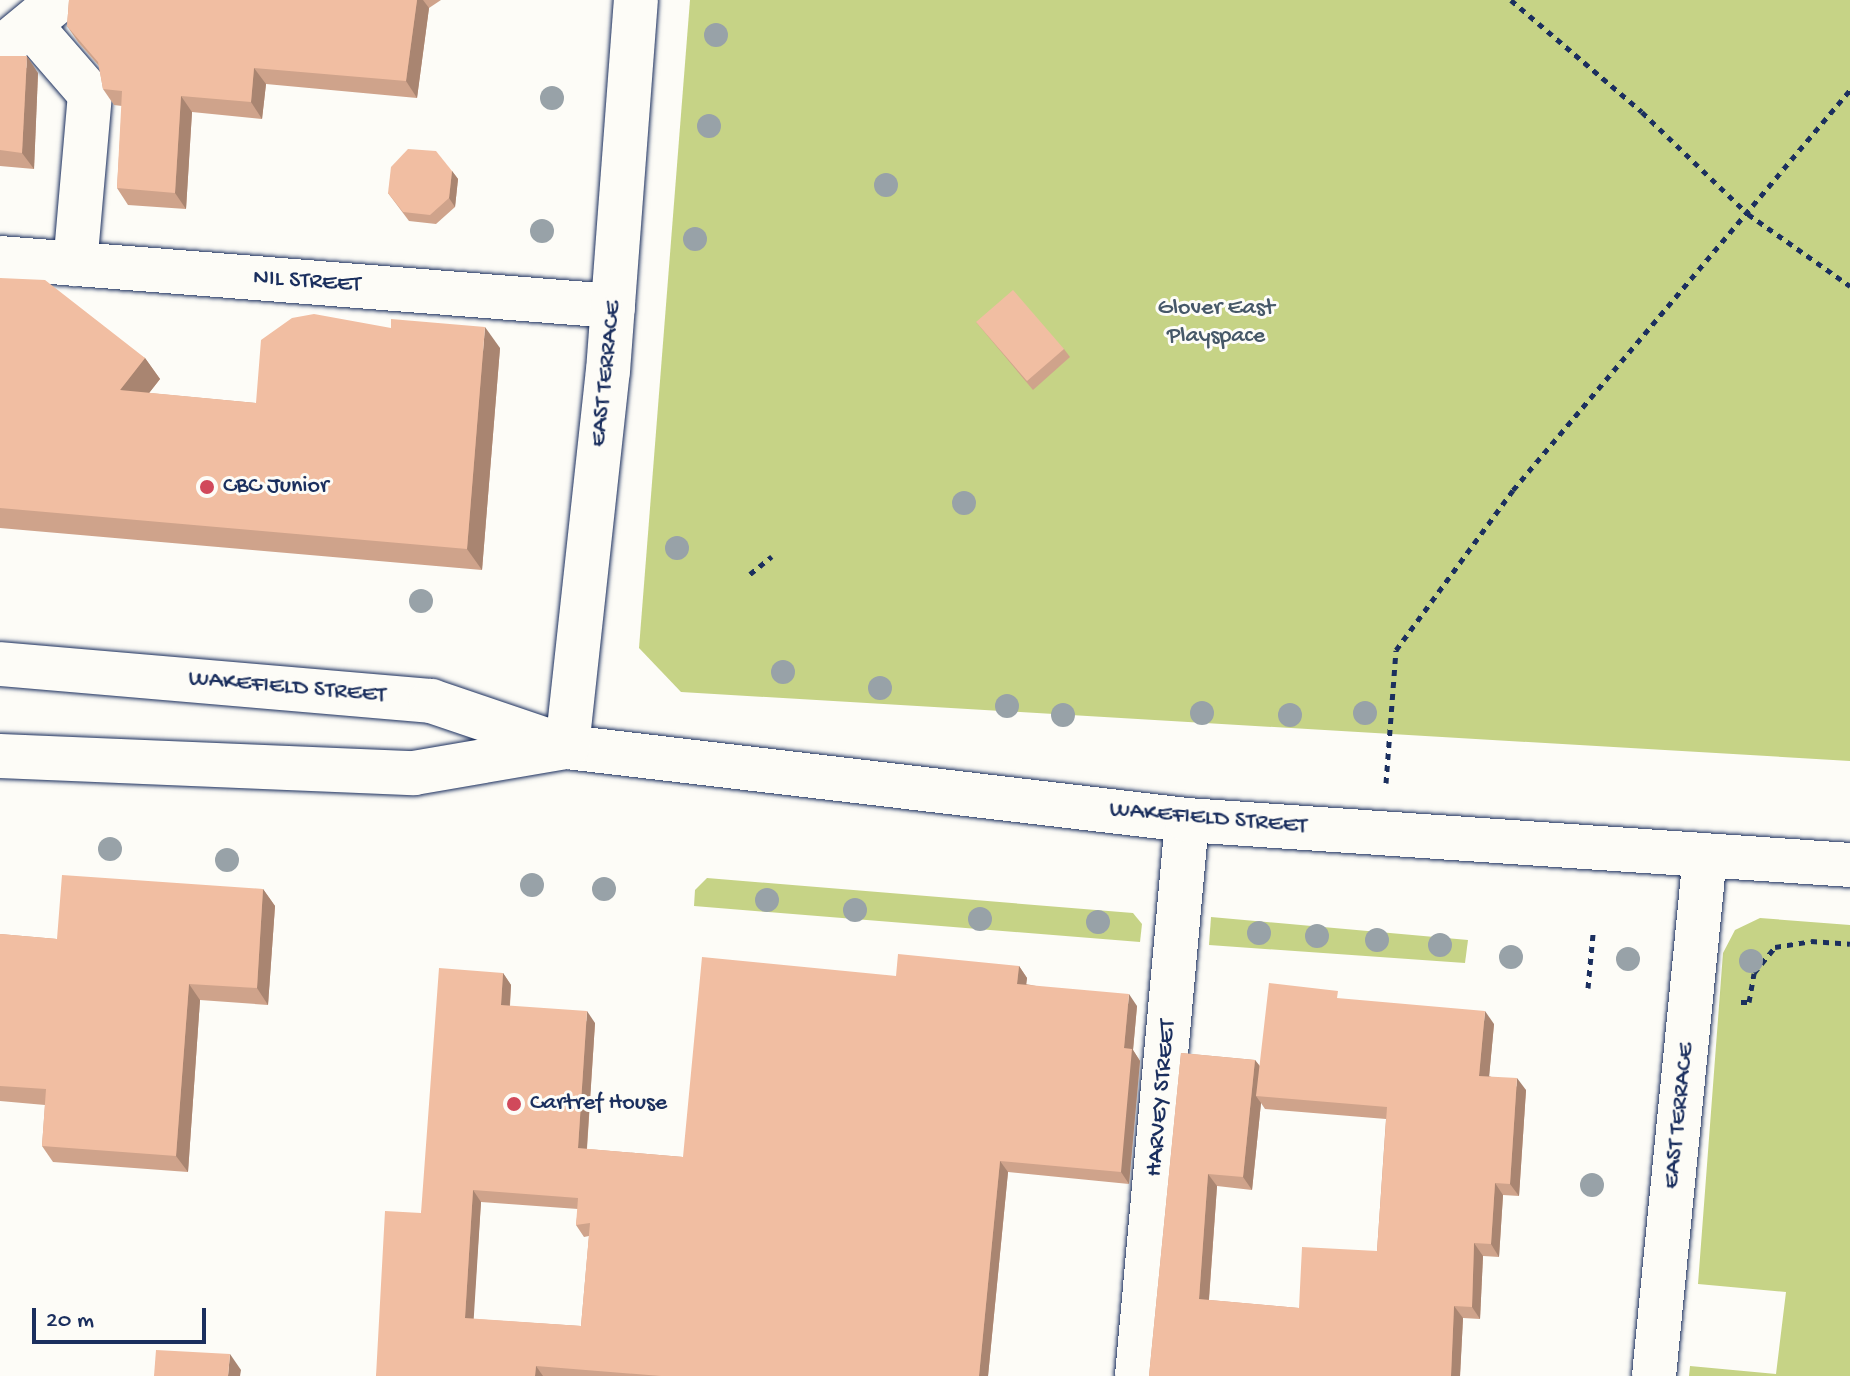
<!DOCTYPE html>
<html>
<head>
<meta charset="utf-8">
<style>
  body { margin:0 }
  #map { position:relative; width:1850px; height:1376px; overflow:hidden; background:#fdfcf7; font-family:"Gochi Hand",sans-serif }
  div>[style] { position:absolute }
  .green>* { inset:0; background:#c6d386 }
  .path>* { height:5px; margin-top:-2.5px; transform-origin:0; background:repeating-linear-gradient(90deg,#1b2f5e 0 6px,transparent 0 12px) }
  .roads { filter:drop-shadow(0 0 2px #1b2f5e) drop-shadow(0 0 2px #1b2f5e) }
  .street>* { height:44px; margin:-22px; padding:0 22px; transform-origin:22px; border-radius:22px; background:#fdfcf7 }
  .secondary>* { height:44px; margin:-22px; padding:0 22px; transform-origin:22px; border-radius:22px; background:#fdfcf7 }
  .trees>* { width:24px; height:24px; margin:-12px; border-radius:50%; background:#98a2a8 }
  .wall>* { inset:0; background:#cfa38b }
  .shaded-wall>* { inset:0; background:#a98571 }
  .building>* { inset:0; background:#f1bea2 }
  .dots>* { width:22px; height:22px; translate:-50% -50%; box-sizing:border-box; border:4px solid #fdfcf7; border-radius:50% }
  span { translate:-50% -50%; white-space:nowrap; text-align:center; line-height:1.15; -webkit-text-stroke:6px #fdfcf7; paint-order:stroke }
  .street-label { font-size:24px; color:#1b2f5e }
  .park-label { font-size:24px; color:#465868 }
  .poi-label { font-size:24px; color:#1b2f5e }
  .left { translate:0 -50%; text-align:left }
  .scale { position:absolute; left:32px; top:1308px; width:174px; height:36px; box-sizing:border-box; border:4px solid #1b2f5e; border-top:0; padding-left:10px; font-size:24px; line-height:28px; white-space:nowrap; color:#1b2f5e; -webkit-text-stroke:6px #fdfcf7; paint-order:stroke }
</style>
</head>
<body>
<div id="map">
  <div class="green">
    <i style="clip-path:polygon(690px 0,1850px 0,1850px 761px,681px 692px,639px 648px)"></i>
    <i style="clip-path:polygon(707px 878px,1133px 913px,1142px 924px,1140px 942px,694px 906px,695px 890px)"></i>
    <i style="clip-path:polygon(1211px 917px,1468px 940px,1465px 963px,1209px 945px)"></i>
    <i style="clip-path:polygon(1760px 918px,1850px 925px,1850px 1376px,1689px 1376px,1690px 1366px,1776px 1374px,1786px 1292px,1698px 1284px,1723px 953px,1735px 930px)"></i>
  </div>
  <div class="path">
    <i style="left:1511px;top:0;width:172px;rotate:40.5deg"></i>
    <i style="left:1642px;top:112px;width:147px;rotate:43.9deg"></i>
    <i style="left:1748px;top:214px;width:125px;rotate:35.2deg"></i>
    <i style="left:750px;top:574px;width:28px;rotate:-39deg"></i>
    <i style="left:1386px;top:783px;width:133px;rotate:-85.7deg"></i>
    <i style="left:1396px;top:650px;width:198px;rotate:-53.8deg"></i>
    <i style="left:1513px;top:490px;width:523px;rotate:-49.89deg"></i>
    <i style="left:1588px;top:988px;width:54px;rotate:-84.7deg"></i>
    <i style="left:1741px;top:1002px;width:8px"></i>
    <i style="left:1749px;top:1002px;width:29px;rotate:-80deg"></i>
    <i style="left:1754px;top:973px;width:33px;rotate:-51deg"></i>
    <i style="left:1775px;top:947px;width:36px;rotate:-9deg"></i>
    <i style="left:1811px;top:941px;width:39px;rotate:4deg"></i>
  </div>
  <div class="roads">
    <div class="street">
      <i style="left:31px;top:26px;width:90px;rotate:49.1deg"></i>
      <i style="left:90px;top:94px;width:171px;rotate:95deg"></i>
      <i style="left:0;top:49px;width:77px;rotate:-39.7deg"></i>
      <i style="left:0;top:258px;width:615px;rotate:4.48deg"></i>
      <i style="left:1137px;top:1376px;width:558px;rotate:-84.86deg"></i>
      <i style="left:1654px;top:1376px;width:523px;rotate:-84.41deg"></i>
    </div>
    <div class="secondary">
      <i style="left:0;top:664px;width:433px;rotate:4.9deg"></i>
      <i style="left:431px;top:701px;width:144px;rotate:18.7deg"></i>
      <i style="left:567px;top:747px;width:624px;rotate:6.72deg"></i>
      <i style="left:1187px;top:820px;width:665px;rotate:3.88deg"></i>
      <i style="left:567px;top:747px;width:378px;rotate:-83.8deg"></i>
      <i style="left:608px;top:371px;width:372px;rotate:-85.7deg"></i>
      <i style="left:0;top:756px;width:414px;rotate:2.4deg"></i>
      <i style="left:414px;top:773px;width:149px;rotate:-9.7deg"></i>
    </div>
  </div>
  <div class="trees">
    <i style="left:716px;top:35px"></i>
    <i style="left:552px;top:98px"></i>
    <i style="left:709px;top:126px"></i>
    <i style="left:886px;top:185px"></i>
    <i style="left:542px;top:231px"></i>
    <i style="left:695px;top:239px"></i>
    <i style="left:964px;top:503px"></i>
    <i style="left:677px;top:548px"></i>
    <i style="left:421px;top:601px"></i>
    <i style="left:783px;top:672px"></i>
    <i style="left:880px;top:688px"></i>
    <i style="left:1007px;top:706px"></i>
    <i style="left:1202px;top:713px"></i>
    <i style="left:1365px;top:713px"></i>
    <i style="left:1063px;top:715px"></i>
    <i style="left:1290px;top:715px"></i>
    <i style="left:110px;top:849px"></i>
    <i style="left:227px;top:860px"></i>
    <i style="left:532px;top:885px"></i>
    <i style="left:604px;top:889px"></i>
    <i style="left:767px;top:900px"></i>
    <i style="left:855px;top:910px"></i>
    <i style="left:980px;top:919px"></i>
    <i style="left:1098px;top:922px"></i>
    <i style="left:1259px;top:933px"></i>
    <i style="left:1317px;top:936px"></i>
    <i style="left:1377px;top:940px"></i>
    <i style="left:1440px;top:945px"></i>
    <i style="left:1511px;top:957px"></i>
    <i style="left:1628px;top:959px"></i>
    <i style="left:1751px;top:961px"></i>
    <i style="left:1592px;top:1185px"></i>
  </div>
  <div class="wall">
    <i style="clip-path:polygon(69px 0,441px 0,429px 8px,417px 98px,266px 84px,262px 119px,192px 112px,186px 209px,128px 205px,117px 188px,122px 106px,114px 105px,103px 89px,99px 66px,78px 42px,67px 26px)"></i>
    <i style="clip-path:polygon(0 56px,38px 73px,34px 169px,0 166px)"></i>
    <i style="clip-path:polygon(452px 171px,458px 179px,455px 207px,436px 224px,409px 221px,388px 193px)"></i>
    <i style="clip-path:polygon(0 278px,145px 358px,160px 379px,149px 393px,256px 403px,500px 348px,482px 570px,0 528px)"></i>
    <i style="clip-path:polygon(976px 322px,1064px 349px,1070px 357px,1033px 390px)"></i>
    <i style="clip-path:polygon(263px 889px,275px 906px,268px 1005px,200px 1000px,188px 1172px,53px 1162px,42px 1146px,45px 1105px,0 1101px,0 934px,57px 939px)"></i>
    <i style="clip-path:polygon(evenodd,1019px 966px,1027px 978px,1026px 984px,1137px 1006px,1133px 1050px,1140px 1061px,1129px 1184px,1008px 1172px,988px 1376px,376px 1376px,421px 1213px,503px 973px,511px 985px,510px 1006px,595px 1023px,587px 1149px,683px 1157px,1019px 966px,481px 1202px,578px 1209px,576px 1225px,584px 1237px,589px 1236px,581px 1326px,473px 1319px,481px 1202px)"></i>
    <i style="clip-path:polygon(evenodd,1344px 999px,1494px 1024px,1489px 1076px,1526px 1090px,1519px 1196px,1503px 1195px,1499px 1257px,1483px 1256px,1480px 1319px,1463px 1318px,1460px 1376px,1149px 1376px,1181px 1053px,1255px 1060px,1260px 1066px,1344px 999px,1261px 1103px,1265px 1109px,1386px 1119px,1377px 1251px,1299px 1308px,1209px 1300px,1217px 1186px,1252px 1190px,1261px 1103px)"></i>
  </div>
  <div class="shaded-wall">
    <i style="clip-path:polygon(417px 0,423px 0,429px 8px,417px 98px,406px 81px)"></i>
    <i style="clip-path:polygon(27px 56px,38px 73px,34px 169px,22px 153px)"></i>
    <i style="clip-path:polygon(254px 68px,266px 84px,262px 119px,251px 102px)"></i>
    <i style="clip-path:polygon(181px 96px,192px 112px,186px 209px,175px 193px)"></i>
    <i style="clip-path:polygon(452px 171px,458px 179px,455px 207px,449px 198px)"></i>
    <i style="clip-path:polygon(485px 327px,500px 348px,482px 570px,467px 549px)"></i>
    <i style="clip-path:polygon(145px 358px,160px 379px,135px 411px,120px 390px)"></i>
    <i style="clip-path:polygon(263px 889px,275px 906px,268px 1005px,257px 988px)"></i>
    <i style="clip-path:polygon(1019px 966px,1027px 978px,1025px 995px,1017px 984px)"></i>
    <i style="clip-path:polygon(503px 973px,511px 985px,509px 1016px,501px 1005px)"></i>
    <i style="clip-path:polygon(189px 984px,200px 1000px,188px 1172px,176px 1156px)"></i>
    <i style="clip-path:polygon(1129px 994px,1137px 1006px,1133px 1050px,1140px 1061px,1129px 1184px,1121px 1172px,1124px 1048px)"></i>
    <i style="clip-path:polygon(587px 1011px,595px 1023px,586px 1160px,578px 1148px)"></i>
    <i style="clip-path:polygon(1485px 1011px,1494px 1024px,1488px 1088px,1479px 1076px)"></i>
    <i style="clip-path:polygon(1255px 1060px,1264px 1072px,1256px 1096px,1261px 1103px,1252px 1190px,1243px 1177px)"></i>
    <i style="clip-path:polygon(1517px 1078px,1526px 1090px,1519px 1196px,1510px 1184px)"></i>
    <i style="clip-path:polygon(1000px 1161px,1008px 1172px,988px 1376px,979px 1376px)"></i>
    <i style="clip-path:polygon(1208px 1174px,1217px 1186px,1208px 1311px,1199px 1299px)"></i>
    <i style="clip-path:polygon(1495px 1183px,1503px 1195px,1499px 1257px,1491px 1244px)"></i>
    <i style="clip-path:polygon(473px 1190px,481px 1202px,473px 1330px,465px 1318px)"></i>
    <i style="clip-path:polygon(1474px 1243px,1483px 1256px,1480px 1319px,1472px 1307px)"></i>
    <i style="clip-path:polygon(1454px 1306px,1463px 1318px,1460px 1376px,1451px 1376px)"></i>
    <i style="clip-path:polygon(230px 1354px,241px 1370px,240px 1376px,228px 1376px)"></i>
    <i style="clip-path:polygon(536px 1366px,543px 1376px,535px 1376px)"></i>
  </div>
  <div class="building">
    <i style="clip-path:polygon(69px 0,417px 0,406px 81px,254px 68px,251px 102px,181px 96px,175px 193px,117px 188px,122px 91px,103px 89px,98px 62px,67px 26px)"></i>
    <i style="clip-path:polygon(0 56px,27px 56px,22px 153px,0 150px)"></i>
    <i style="clip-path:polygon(408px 149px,436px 151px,452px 171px,449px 198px,430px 215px,403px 212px,388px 193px,391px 167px)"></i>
    <i style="clip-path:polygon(0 278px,45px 280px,145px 358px,120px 390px,256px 403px,261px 340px,292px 318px,314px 314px,391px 328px,391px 319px,485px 327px,467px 549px,0 508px)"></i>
    <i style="clip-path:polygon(1013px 290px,1064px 349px,1027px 381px,976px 322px)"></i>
    <i style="clip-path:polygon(62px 875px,263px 889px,257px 988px,189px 984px,176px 1156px,42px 1146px,46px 1089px,0 1086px,0 934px,57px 939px)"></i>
    <i style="clip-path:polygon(evenodd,898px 954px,1019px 966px,1017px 984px,1129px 994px,1124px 1048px,1132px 1049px,1121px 1172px,1000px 1161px,979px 1376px,661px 1376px,536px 1366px,535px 1376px,376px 1376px,385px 1211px,421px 1213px,439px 968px,503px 973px,501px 1005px,587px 1011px,578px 1148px,683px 1157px,702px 957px,896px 976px,898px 954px,473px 1190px,578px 1198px,576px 1225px,590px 1223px,581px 1326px,465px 1318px,473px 1190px)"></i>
    <i style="clip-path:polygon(1269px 983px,1338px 991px,1337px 998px,1485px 1011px,1479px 1076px,1517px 1078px,1510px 1184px,1495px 1183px,1491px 1244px,1474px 1243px,1472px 1307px,1454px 1306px,1451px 1376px,1149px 1376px,1181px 1053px,1255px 1060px,1243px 1177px,1208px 1174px,1199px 1299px,1299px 1308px,1302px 1247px,1377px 1251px,1387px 1107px,1256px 1096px)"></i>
    <i style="clip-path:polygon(156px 1350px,230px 1354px,228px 1376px,154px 1376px)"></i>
  </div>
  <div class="dots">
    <i style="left:207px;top:487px;background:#d1495b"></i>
    <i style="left:514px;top:1104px;background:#d1495b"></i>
  </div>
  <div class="street-label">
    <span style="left:307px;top:282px;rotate:4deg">NIL STREET</span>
    <span style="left:607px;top:374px;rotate:-84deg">EAST TERRACE</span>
    <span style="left:287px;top:688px;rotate:5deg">WAKEFIELD STREET</span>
    <span style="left:1208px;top:819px;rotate:5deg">WAKEFIELD STREET</span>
    <span style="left:1162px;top:1098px;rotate:-85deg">HARVEY STREET</span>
    <span style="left:1680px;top:1116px;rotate:-84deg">EAST TERRACE</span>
  </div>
  <div class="park-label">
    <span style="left:1216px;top:323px">Glover East<br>Playspace</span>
  </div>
  <div class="poi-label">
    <span class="left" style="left:223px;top:487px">CBC Junior</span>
    <span class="left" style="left:530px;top:1104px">Cartref House</span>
  </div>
  <div class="scale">20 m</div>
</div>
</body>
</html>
